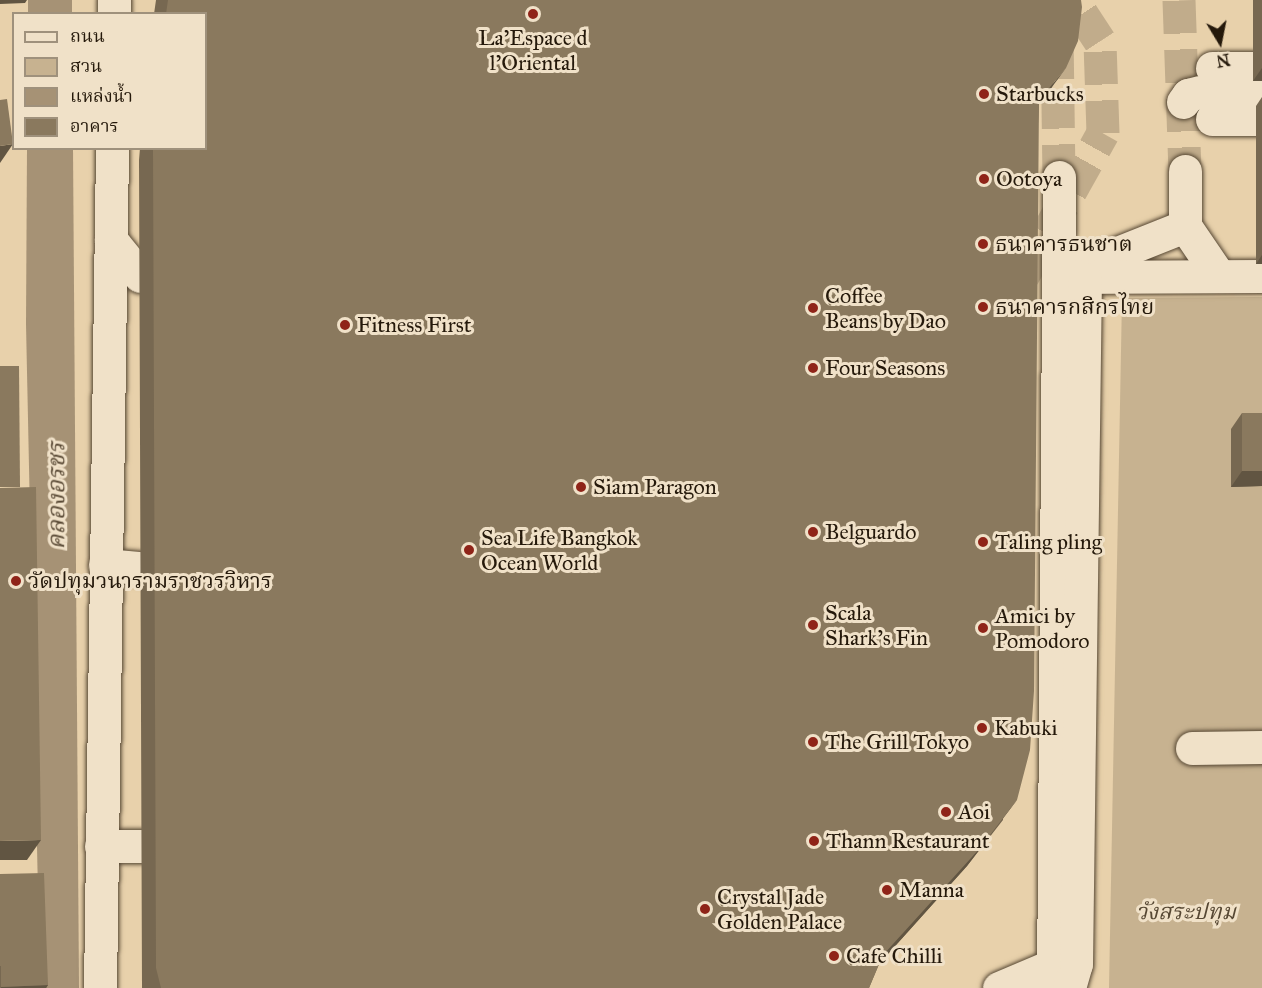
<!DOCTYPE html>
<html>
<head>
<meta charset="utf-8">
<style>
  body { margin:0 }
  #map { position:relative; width:1262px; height:988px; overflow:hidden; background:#e8d1ab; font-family:"IM FELL Great Primer","Noto Serif Thai",serif }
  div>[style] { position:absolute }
  .green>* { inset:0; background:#c7b290 }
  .water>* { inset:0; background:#a69275 }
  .minor-tunnel>* { height:33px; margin-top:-16.5px; transform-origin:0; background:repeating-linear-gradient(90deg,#c1ac8b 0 33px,transparent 0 49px) }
  .roads { filter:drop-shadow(0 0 2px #564733) drop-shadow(0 0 2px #564733) }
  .minor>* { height:33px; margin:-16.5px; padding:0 16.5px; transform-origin:16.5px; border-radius:16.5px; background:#f0e1c8 }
  .wall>* { inset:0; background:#776851 }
  .shaded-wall>* { inset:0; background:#615542 }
  .building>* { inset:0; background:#8a795e }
  .dots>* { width:16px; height:16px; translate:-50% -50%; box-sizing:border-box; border:3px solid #f0e1c8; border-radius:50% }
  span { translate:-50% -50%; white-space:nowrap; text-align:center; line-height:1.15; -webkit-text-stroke:6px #f0e1c8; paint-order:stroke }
  .poi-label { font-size:22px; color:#25190b }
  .left { translate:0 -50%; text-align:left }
  .park-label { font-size:22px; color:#564733; font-style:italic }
  .water-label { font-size:24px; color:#594935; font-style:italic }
  .legend { position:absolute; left:12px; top:12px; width:195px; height:138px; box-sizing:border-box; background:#f0e1c8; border:2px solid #9f917c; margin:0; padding:8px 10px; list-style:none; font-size:18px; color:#25190b }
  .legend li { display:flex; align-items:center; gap:12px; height:30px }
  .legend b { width:30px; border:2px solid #9f917c }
  .north { position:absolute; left:1190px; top:12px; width:60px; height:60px; -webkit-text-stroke:4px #f0e1c8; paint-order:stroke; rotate:170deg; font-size:16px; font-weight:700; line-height:24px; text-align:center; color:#25190b }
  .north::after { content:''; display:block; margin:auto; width:21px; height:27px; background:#25190b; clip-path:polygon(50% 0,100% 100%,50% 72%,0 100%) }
</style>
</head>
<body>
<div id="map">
  <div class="green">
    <i style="clip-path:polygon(1262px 297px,1262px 988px,1109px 988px,1122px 298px)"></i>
  </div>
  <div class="water">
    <i style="clip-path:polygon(28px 0,72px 0,72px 13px,28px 13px)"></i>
    <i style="clip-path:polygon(73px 148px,79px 988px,40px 988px,26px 324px,27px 149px)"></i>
  </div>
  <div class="minor-tunnel">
    <i style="left:1179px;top:0;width:171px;rotate:88deg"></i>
    <i style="left:1059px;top:177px;width:136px;rotate:-90.8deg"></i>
    <i style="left:1057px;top:41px;width:8px;rotate:-67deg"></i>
    <i style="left:1023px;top:276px;width:164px;rotate:-60.8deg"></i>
    <i style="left:1103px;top:133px;width:92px;rotate:-91.9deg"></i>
    <i style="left:1100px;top:41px;width:45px;rotate:-123.3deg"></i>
  </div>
  <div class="roads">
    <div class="minor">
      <i style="left:114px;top:14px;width:14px;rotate:-90deg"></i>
      <i style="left:1212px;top:68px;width:41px"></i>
      <i style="left:1212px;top:92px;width:50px"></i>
      <i style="left:1183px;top:102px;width:9px;rotate:-54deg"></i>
      <i style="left:1188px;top:95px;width:12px;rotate:-14deg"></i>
      <i style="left:1212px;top:119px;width:44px"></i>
      <i style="left:1185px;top:226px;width:60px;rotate:55.8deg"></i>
      <i style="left:111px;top:240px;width:46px;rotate:51.1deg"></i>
      <i style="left:1067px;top:273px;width:127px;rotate:-21.7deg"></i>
      <i style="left:1185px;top:226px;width:55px;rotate:-90deg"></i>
      <i style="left:1063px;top:277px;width:199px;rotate:-0.3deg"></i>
      <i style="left:105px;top:565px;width:36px;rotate:5deg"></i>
      <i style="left:1192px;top:748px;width:70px;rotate:-0.8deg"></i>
      <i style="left:101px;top:846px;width:41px"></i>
      <i style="left:100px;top:988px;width:840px;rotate:-89.18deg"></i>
      <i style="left:999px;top:988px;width:56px;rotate:-22.9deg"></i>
      <i style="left:1053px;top:988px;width:811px;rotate:-89.58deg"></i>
      <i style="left:1069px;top:988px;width:25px;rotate:-74deg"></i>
      <i style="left:1076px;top:964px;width:685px;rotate:-89.25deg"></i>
    </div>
  </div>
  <div class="wall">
    <i style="clip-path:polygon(156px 0,1081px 0,1052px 87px,1039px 104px,1003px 820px,967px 866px,879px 964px,869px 988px,142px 988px,139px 160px,140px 148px,206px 148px,206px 14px,154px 14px)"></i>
    <i style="clip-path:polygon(1253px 0,1262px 0,1262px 81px,1253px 81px)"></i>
    <i style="clip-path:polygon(1262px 97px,1262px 264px,1256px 264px,1256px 106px)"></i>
    <i style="clip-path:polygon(1242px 413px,1262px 413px,1262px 486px,1231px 487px,1231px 429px)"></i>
    <i style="clip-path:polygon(0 874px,48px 985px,46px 988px,0 988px)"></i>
  </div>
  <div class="shaded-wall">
    <i style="clip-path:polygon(0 0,27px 0,25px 3px,0 4px)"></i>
    <i style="clip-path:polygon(1066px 68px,1052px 87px,1025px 120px,1039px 100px)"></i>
    <i style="clip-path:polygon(1262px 68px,1262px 81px,1253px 81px)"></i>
    <i style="clip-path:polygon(13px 144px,0 163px,0 146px)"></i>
    <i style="clip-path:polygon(1262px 255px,1262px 264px,1256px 264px)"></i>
    <i style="clip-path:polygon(1242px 471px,1262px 471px,1262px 486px,1231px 487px)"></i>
    <i style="clip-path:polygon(1017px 800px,967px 866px,869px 975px,883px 955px)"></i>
    <i style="clip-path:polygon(41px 840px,27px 860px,0 860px,0 841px)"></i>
    <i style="clip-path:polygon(48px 985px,46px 988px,1px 988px,1px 987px)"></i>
  </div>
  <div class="building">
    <i style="clip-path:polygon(168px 0,1081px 0,1082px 7px,1078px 41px,1066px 68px,1039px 100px,1034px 691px,1030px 750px,1017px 800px,981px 847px,883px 955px,869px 988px,161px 988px,156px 968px,153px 148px,206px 148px,206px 14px,166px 14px)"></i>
    <i style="clip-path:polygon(7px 99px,13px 144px,0 146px,0 100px)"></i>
    <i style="clip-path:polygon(0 366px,19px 366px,20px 487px,0 487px)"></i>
    <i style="clip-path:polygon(1242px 413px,1262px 413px,1262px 471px,1242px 471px)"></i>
    <i style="clip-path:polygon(36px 487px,41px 840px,0 841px,0 488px)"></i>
    <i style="clip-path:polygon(44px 873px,48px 985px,1px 987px,1px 966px,0 966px,0 874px)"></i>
  </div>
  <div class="dots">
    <i style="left:533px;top:14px;background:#8f2418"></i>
    <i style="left:984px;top:94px;background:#8f2418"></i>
    <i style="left:984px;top:179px;background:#8f2418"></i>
    <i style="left:983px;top:244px;background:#8f2418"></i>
    <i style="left:983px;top:307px;background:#8f2418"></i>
    <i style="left:813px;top:308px;background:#8f2418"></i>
    <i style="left:345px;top:325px;background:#8f2418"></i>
    <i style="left:813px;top:368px;background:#8f2418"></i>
    <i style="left:581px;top:487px;background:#8f2418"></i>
    <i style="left:813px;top:532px;background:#8f2418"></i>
    <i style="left:983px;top:542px;background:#8f2418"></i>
    <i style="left:469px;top:550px;background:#8f2418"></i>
    <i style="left:16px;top:581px;background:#8f2418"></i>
    <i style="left:813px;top:625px;background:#8f2418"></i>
    <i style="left:983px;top:628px;background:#8f2418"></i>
    <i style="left:982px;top:728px;background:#8f2418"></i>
    <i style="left:813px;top:742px;background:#8f2418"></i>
    <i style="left:946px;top:812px;background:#8f2418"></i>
    <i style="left:814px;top:841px;background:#8f2418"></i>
    <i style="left:887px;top:890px;background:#8f2418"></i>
    <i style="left:705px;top:909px;background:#8f2418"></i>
    <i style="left:834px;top:956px;background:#8f2418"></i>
  </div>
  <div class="poi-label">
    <span style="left:533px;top:50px">La'Espace d<br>l'Oriental</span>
    <span class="left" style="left:996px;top:94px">Starbucks</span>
    <span class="left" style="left:996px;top:179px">Ootoya</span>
    <span class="left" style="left:995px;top:244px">ธนาคารธนชาต</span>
    <span class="left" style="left:825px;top:308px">Coffee<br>Beans by Dao</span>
    <span class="left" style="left:995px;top:307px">ธนาคารกสิกรไทย</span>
    <span class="left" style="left:357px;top:325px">Fitness First</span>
    <span class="left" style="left:825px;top:368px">Four Seasons</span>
    <span class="left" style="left:593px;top:487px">Siam Paragon</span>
    <span class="left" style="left:825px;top:532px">Belguardo</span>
    <span class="left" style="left:481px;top:550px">Sea Life Bangkok<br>Ocean World</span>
    <span class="left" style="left:995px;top:542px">Taling pling</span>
    <span class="left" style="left:28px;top:581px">วัดปทุมวนารามราชวรวิหาร</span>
    <span class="left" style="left:825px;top:625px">Scala<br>Shark's Fin</span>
    <span class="left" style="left:995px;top:628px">Amici by<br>Pomodoro</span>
    <span class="left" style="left:994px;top:728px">Kabuki</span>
    <span class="left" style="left:825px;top:742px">The Grill Tokyo</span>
    <span class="left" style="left:958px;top:812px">Aoi</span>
    <span class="left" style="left:826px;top:841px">Thann Restaurant</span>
    <span class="left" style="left:899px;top:890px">Manna</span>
    <span class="left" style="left:717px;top:909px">Crystal Jade<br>Golden Palace</span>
    <span class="left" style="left:846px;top:956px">Cafe Chilli</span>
  </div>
  <div class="park-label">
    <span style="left:1186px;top:912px">วังสระปทุม</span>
  </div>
  <div class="water-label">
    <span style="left:57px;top:496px;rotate:-90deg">คลองอรชร</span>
  </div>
  <ul class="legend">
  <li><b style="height:8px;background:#f0e1c8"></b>ถนน</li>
  <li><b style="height:16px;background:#c7b290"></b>สวน</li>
  <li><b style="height:16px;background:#a69275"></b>แหล่งน้ำ</li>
  <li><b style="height:16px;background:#8a795e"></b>อาคาร</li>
  </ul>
  <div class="north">N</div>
</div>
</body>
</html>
